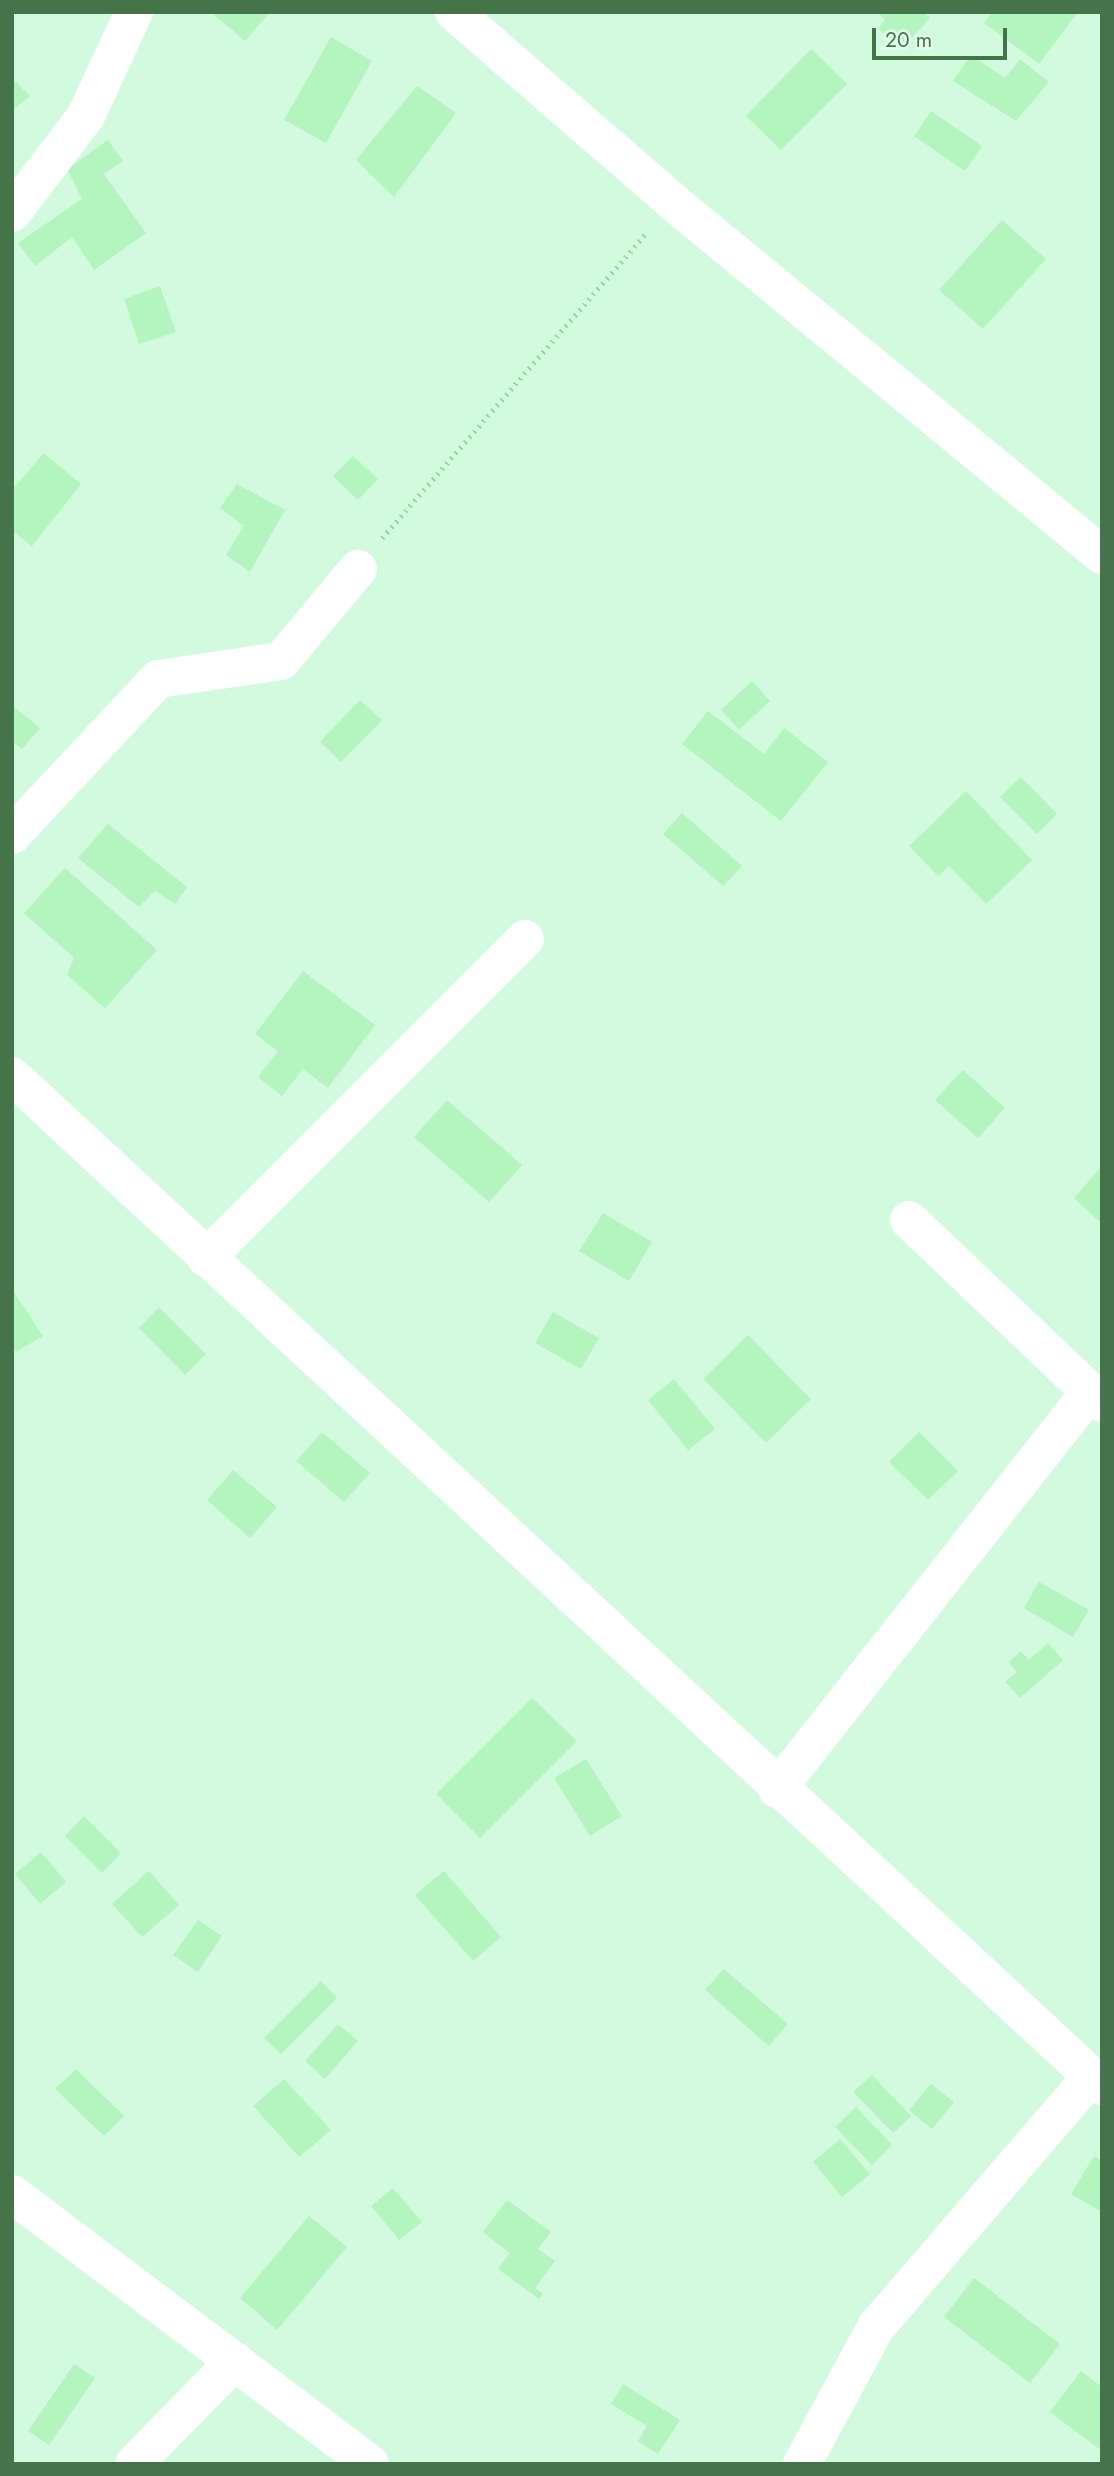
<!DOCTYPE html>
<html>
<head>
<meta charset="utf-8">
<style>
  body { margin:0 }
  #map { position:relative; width:1114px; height:2476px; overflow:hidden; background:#defde9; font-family:Jost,sans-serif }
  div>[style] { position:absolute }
  .residential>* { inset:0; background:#d2fadf }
  .building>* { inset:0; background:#b4f4be }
  .path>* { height:4.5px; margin-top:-2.25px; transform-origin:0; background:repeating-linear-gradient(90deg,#98d8a1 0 2px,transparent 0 7px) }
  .minor>* { height:38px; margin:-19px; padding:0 19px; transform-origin:19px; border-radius:19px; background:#fff }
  span { translate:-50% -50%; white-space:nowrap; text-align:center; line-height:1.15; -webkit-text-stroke:5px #e5ffee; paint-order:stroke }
  .frame { position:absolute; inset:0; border:14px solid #45744a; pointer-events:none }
  .scale { position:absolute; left:872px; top:28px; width:135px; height:32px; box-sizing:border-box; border:4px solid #45744a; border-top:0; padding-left:9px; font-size:21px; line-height:24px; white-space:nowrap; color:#45744a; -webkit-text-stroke:5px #e5ffee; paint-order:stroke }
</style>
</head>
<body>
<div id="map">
  <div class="residential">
    <i style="clip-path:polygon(12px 12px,1102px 12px,1102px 2464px,12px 2464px)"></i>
  </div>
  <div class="building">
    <i style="clip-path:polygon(211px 12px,270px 12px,245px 41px)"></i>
    <i style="clip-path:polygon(877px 12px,924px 12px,930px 18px,902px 49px,878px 29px,885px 20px)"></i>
    <i style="clip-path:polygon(992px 12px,1078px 12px,1039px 64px,984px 23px)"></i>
    <i style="clip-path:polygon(331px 37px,372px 61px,326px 143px,284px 120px)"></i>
    <i style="clip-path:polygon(811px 49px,847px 84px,781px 150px,746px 116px)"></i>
    <i style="clip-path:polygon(971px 55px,1005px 78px,1020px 59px,1049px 82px,1016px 121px,953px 81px)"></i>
    <i style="clip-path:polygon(12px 78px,30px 96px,12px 111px)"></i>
    <i style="clip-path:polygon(417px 86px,456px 113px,394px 197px,356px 160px)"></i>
    <i style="clip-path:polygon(931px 111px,982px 146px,965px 171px,914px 136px)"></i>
    <i style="clip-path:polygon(108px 140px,123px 161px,104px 174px,146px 233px,94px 270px,72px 237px,35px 266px,18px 243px,82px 199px,67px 169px)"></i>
    <i style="clip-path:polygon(1002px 220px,1046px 259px,983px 329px,939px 290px)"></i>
    <i style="clip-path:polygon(160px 286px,176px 332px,139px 344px,124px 299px)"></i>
    <i style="clip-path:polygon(44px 453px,81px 484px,32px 546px,12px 531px,12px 490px)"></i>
    <i style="clip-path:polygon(353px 456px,378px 479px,358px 500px,333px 476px)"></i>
    <i style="clip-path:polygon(237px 484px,285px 510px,250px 572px,226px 555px,244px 526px,220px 508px)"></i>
    <i style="clip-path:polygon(752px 681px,770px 701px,739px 730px,721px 710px)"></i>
    <i style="clip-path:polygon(360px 700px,382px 720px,341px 762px,320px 742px)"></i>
    <i style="clip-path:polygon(12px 705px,40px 728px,22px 749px,12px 741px)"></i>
    <i style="clip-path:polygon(708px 711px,764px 754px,784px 728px,828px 762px,781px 821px,682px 744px)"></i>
    <i style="clip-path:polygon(1021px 777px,1057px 814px,1037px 834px,1000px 797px)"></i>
    <i style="clip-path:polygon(966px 791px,1032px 860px,986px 904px,949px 866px,938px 876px,909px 846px)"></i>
    <i style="clip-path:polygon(682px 813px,742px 866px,723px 886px,663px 834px)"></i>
    <i style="clip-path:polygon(108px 824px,187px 887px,175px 904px,155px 891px,139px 907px,78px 858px)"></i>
    <i style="clip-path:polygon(65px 868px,157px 950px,105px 1008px,67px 975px,74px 958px,24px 913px)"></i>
    <i style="clip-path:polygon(303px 971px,375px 1025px,328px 1088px,303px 1069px,282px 1096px,258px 1077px,278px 1051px,255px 1034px)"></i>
    <i style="clip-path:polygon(963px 1070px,1005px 1108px,978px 1138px,935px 1100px)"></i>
    <i style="clip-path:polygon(447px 1100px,522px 1165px,489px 1202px,414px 1137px)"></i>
    <i style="clip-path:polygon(1102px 1166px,1102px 1217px,1099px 1221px,1074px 1198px)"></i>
    <i style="clip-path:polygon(603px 1213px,652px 1242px,629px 1281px,579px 1251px)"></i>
    <i style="clip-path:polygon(12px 1289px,43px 1336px,16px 1352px,12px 1346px)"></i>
    <i style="clip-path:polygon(159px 1307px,206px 1354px,185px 1375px,139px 1328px)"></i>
    <i style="clip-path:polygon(553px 1312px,599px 1338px,581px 1369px,535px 1343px)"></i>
    <i style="clip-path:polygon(748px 1335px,811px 1399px,766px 1443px,703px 1379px)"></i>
    <i style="clip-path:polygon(674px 1379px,715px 1429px,688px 1450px,648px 1400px)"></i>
    <i style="clip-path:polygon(322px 1432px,370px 1473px,344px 1502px,296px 1461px)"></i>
    <i style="clip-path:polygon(919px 1432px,958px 1471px,928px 1500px,889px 1462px)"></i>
    <i style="clip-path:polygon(233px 1470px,277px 1507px,250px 1538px,207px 1500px)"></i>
    <i style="clip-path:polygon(1039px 1582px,1089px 1610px,1073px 1637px,1024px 1608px)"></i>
    <i style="clip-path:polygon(1048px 1643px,1063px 1660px,1020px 1698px,1005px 1682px,1017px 1672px,1009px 1662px,1021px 1651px,1029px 1660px)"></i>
    <i style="clip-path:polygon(532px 1698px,577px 1741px,480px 1838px,436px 1794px)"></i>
    <i style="clip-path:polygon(586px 1759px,622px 1816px,590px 1836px,554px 1778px)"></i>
    <i style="clip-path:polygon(84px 1816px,121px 1853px,102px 1873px,65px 1836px)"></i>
    <i style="clip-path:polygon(41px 1852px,66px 1882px,40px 1904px,15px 1874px)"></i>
    <i style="clip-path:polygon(149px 1871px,179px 1905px,142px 1937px,112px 1904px)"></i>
    <i style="clip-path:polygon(444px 1871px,501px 1937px,473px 1961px,415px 1895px)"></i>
    <i style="clip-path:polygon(198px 1920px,222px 1936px,198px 1972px,173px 1955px)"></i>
    <i style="clip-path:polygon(724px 1969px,788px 2024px,769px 2046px,705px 1990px)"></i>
    <i style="clip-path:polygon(321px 1981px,337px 1998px,281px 2054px,264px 2038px)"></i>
    <i style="clip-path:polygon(338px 2024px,358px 2041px,325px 2079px,305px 2061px)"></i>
    <i style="clip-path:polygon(76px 2069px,124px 2116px,104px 2136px,55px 2089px)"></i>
    <i style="clip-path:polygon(872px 2075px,911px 2116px,893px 2133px,853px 2092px)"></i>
    <i style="clip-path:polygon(284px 2079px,331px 2130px,299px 2157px,253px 2106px)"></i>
    <i style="clip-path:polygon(931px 2084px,954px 2102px,932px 2129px,909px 2110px)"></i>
    <i style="clip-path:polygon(856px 2107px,892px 2145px,872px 2165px,835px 2127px)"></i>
    <i style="clip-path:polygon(840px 2139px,870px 2174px,842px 2197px,813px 2162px)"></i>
    <i style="clip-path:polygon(1094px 2156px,1102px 2161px,1102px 2212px,1071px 2194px)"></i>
    <i style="clip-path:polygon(393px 2188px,422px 2222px,399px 2240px,371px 2206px)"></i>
    <i style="clip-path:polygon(507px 2200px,551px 2232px,538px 2249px,555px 2261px,535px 2288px,543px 2294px,539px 2299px,498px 2269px,510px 2253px,483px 2232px)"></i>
    <i style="clip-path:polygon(309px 2216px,347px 2247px,277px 2330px,240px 2298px)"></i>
    <i style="clip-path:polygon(974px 2278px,1060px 2344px,1030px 2383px,944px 2317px)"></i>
    <i style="clip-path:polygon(74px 2364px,95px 2378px,49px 2445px,28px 2431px)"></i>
    <i style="clip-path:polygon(1081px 2371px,1102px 2387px,1102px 2451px,1050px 2412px)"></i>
    <i style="clip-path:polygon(623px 2384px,680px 2420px,658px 2454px,638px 2441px,647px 2426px,611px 2404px)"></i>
  </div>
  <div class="path">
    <i style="left:382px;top:538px;width:405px;rotate:-49.1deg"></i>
  </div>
  <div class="minor">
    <i style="left:454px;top:12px;width:290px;rotate:40.9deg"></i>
    <i style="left:673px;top:202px;width:556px;rotate:39.45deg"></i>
    <i style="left:12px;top:213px;width:122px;rotate:-52.7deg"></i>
    <i style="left:86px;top:116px;width:115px;rotate:-65.2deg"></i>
    <i style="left:12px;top:835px;width:214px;rotate:-46.9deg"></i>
    <i style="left:158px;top:679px;width:124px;rotate:-8.3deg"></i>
    <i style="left:281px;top:661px;width:120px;rotate:-50.1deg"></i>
    <i style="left:12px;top:1076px;width:1486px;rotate:42.82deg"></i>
    <i style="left:909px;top:1220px;width:266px;rotate:43.5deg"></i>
    <i style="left:206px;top:1258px;width:451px;rotate:-45deg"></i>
    <i style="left:777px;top:1789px;width:506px;rotate:-51.75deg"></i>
    <i style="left:12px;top:2194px;width:448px;rotate:37deg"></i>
    <i style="left:134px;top:2464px;width:144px;rotate:-45.6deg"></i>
    <i style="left:802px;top:2464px;width:156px;rotate:-61.6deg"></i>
    <i style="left:876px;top:2327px;width:327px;rotate:-49.3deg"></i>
  </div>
  <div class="frame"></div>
  <div class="scale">20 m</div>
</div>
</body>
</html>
